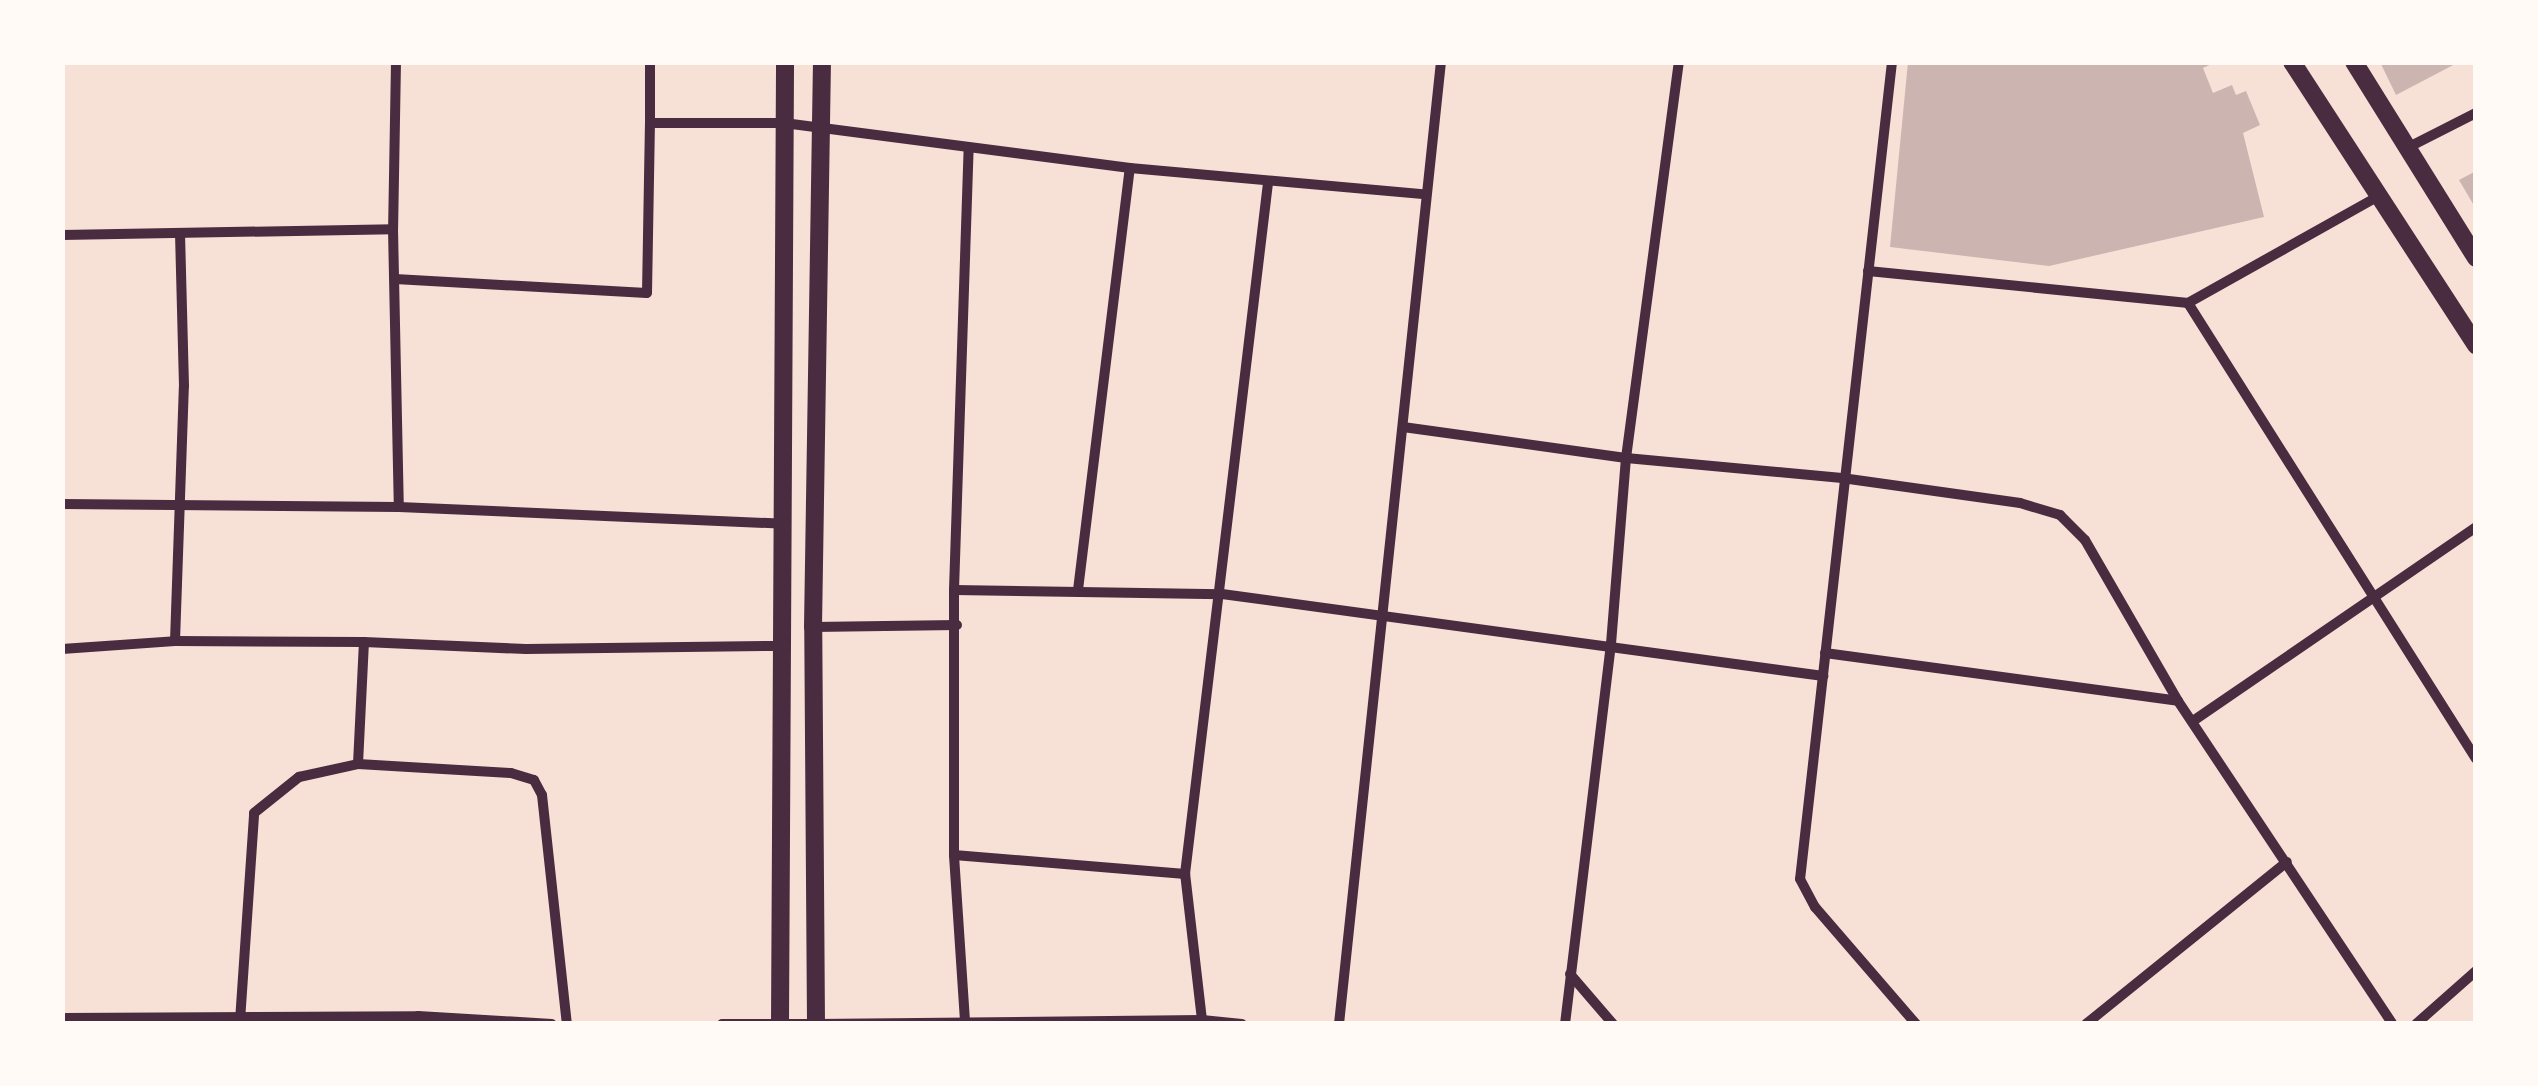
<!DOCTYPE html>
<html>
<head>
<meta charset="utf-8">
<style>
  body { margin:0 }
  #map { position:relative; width:2538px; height:1086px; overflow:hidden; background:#f7e1d7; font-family:Jost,sans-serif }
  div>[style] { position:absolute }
  .building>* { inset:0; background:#ccb4b1 }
  .minor>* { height:10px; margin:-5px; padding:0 5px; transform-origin:5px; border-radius:5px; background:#4a2c40 }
  .tertiary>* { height:18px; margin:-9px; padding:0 9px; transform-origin:9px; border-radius:9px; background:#4a2c40 }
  span { translate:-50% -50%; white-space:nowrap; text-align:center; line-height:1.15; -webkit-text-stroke:9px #fffaf5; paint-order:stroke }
  .frame { position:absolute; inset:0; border:65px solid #fffaf5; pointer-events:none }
</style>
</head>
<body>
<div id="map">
  <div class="building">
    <i style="clip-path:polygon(1908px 62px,2216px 62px,2203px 68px,2213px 93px,2232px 85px,2236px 95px,2246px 91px,2260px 125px,2243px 133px,2264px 217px,2049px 266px,1890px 247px)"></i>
    <i style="clip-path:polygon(2380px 62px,2459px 62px,2396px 95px)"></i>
    <i style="clip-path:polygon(2476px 171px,2476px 209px,2459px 180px)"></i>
  </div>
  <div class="minor">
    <i style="left:396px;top:62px;width:167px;rotate:91deg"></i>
    <i style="left:393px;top:229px;width:278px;rotate:88.8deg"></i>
    <i style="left:650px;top:62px;width:61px;rotate:90deg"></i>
    <i style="left:1892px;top:62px;width:822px;rotate:96.42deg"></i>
    <i style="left:1800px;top:879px;width:32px;rotate:62deg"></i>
    <i style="left:1815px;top:907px;width:155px;rotate:49.2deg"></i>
    <i style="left:2405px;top:149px;width:80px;rotate:-26.9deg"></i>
    <i style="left:2377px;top:197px;width:217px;rotate:150.7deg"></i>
    <i style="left:2188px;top:303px;width:539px;rotate:57.72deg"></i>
    <i style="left:62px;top:235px;width:331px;rotate:-1deg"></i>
    <i style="left:1868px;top:271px;width:322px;rotate:5.7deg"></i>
    <i style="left:395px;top:279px;width:252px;rotate:3.2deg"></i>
    <i style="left:647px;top:293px;width:170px;rotate:-89deg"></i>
    <i style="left:650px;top:123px;width:134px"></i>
    <i style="left:784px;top:123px;width:349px;rotate:7.4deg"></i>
    <i style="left:1130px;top:168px;width:294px;rotate:5.1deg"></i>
    <i style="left:1403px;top:427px;width:225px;rotate:7.9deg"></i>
    <i style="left:1626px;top:458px;width:217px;rotate:5.3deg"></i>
    <i style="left:1842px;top:478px;width:180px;rotate:8deg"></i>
    <i style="left:2020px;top:503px;width:42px;rotate:16.7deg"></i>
    <i style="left:2060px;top:515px;width:35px;rotate:45deg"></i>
    <i style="left:2085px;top:540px;width:186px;rotate:60deg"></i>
    <i style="left:2178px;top:701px;width:388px;rotate:56.4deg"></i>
    <i style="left:62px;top:504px;width:337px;rotate:0.5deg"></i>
    <i style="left:399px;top:507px;width:386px;rotate:2.5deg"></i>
    <i style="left:954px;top:590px;width:268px;rotate:0.9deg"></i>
    <i style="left:1222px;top:594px;width:607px;rotate:7.77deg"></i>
    <i style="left:1078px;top:590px;width:425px;rotate:-83deg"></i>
    <i style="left:813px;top:627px;width:144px;rotate:-0.8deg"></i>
    <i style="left:175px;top:641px;width:255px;rotate:-88deg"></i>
    <i style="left:184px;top:386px;width:153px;rotate:-91.5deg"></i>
    <i style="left:62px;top:649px;width:113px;rotate:-4deg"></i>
    <i style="left:175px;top:641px;width:189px;rotate:0.3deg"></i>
    <i style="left:364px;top:642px;width:162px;rotate:2.5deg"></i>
    <i style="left:526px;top:649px;width:253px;rotate:-0.7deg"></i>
    <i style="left:1825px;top:653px;width:356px;rotate:7.7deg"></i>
    <i style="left:2193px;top:721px;width:343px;rotate:-34.4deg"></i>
    <i style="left:358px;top:764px;width:153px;rotate:3.4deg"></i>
    <i style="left:511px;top:773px;width:24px;rotate:17deg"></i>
    <i style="left:534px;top:780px;width:17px;rotate:62deg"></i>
    <i style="left:542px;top:795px;width:230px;rotate:83.8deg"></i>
    <i style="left:954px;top:855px;width:232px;rotate:4.7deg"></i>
    <i style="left:1570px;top:974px;width:66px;rotate:49.3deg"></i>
    <i style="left:62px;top:1018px;width:356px;rotate:-0.3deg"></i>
    <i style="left:418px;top:1016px;width:134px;rotate:3.4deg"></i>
    <i style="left:1202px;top:1020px;width:147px;rotate:-96.6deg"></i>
    <i style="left:1185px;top:874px;width:696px;rotate:-83.15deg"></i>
    <i style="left:240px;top:1021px;width:208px;rotate:-86.1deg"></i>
    <i style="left:254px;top:813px;width:58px;rotate:-38.7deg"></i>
    <i style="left:299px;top:777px;width:60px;rotate:-12.4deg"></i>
    <i style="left:358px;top:764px;width:122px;rotate:-87.2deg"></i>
    <i style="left:965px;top:1021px;width:166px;rotate:-93.8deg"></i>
    <i style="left:954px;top:855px;width:265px;rotate:-90deg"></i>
    <i style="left:954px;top:590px;width:443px;rotate:-88.1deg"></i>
    <i style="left:722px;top:1024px;width:94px"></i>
    <i style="left:816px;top:1024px;width:386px;rotate:-0.6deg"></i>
    <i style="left:1202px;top:1020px;width:40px;rotate:5.7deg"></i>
    <i style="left:1339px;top:1024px;width:967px;rotate:-83.95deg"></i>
    <i style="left:1565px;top:1024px;width:383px;rotate:-83.1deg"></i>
    <i style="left:1611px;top:644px;width:187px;rotate:-85.4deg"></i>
    <i style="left:1626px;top:458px;width:400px;rotate:-82.4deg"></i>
    <i style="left:2086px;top:1024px;width:258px;rotate:-38.9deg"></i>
    <i style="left:2416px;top:1024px;width:80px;rotate:-41.5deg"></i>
  </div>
  <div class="tertiary">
    <i style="left:2292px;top:62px;width:338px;rotate:57deg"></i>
    <i style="left:2354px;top:62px;width:231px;rotate:58.1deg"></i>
    <i style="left:780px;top:1024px;width:962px;rotate:-89.7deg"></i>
    <i style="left:816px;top:1024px;width:397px;rotate:-90.4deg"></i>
    <i style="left:813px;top:627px;width:565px;rotate:-89.09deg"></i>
  </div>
  <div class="frame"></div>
</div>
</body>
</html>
